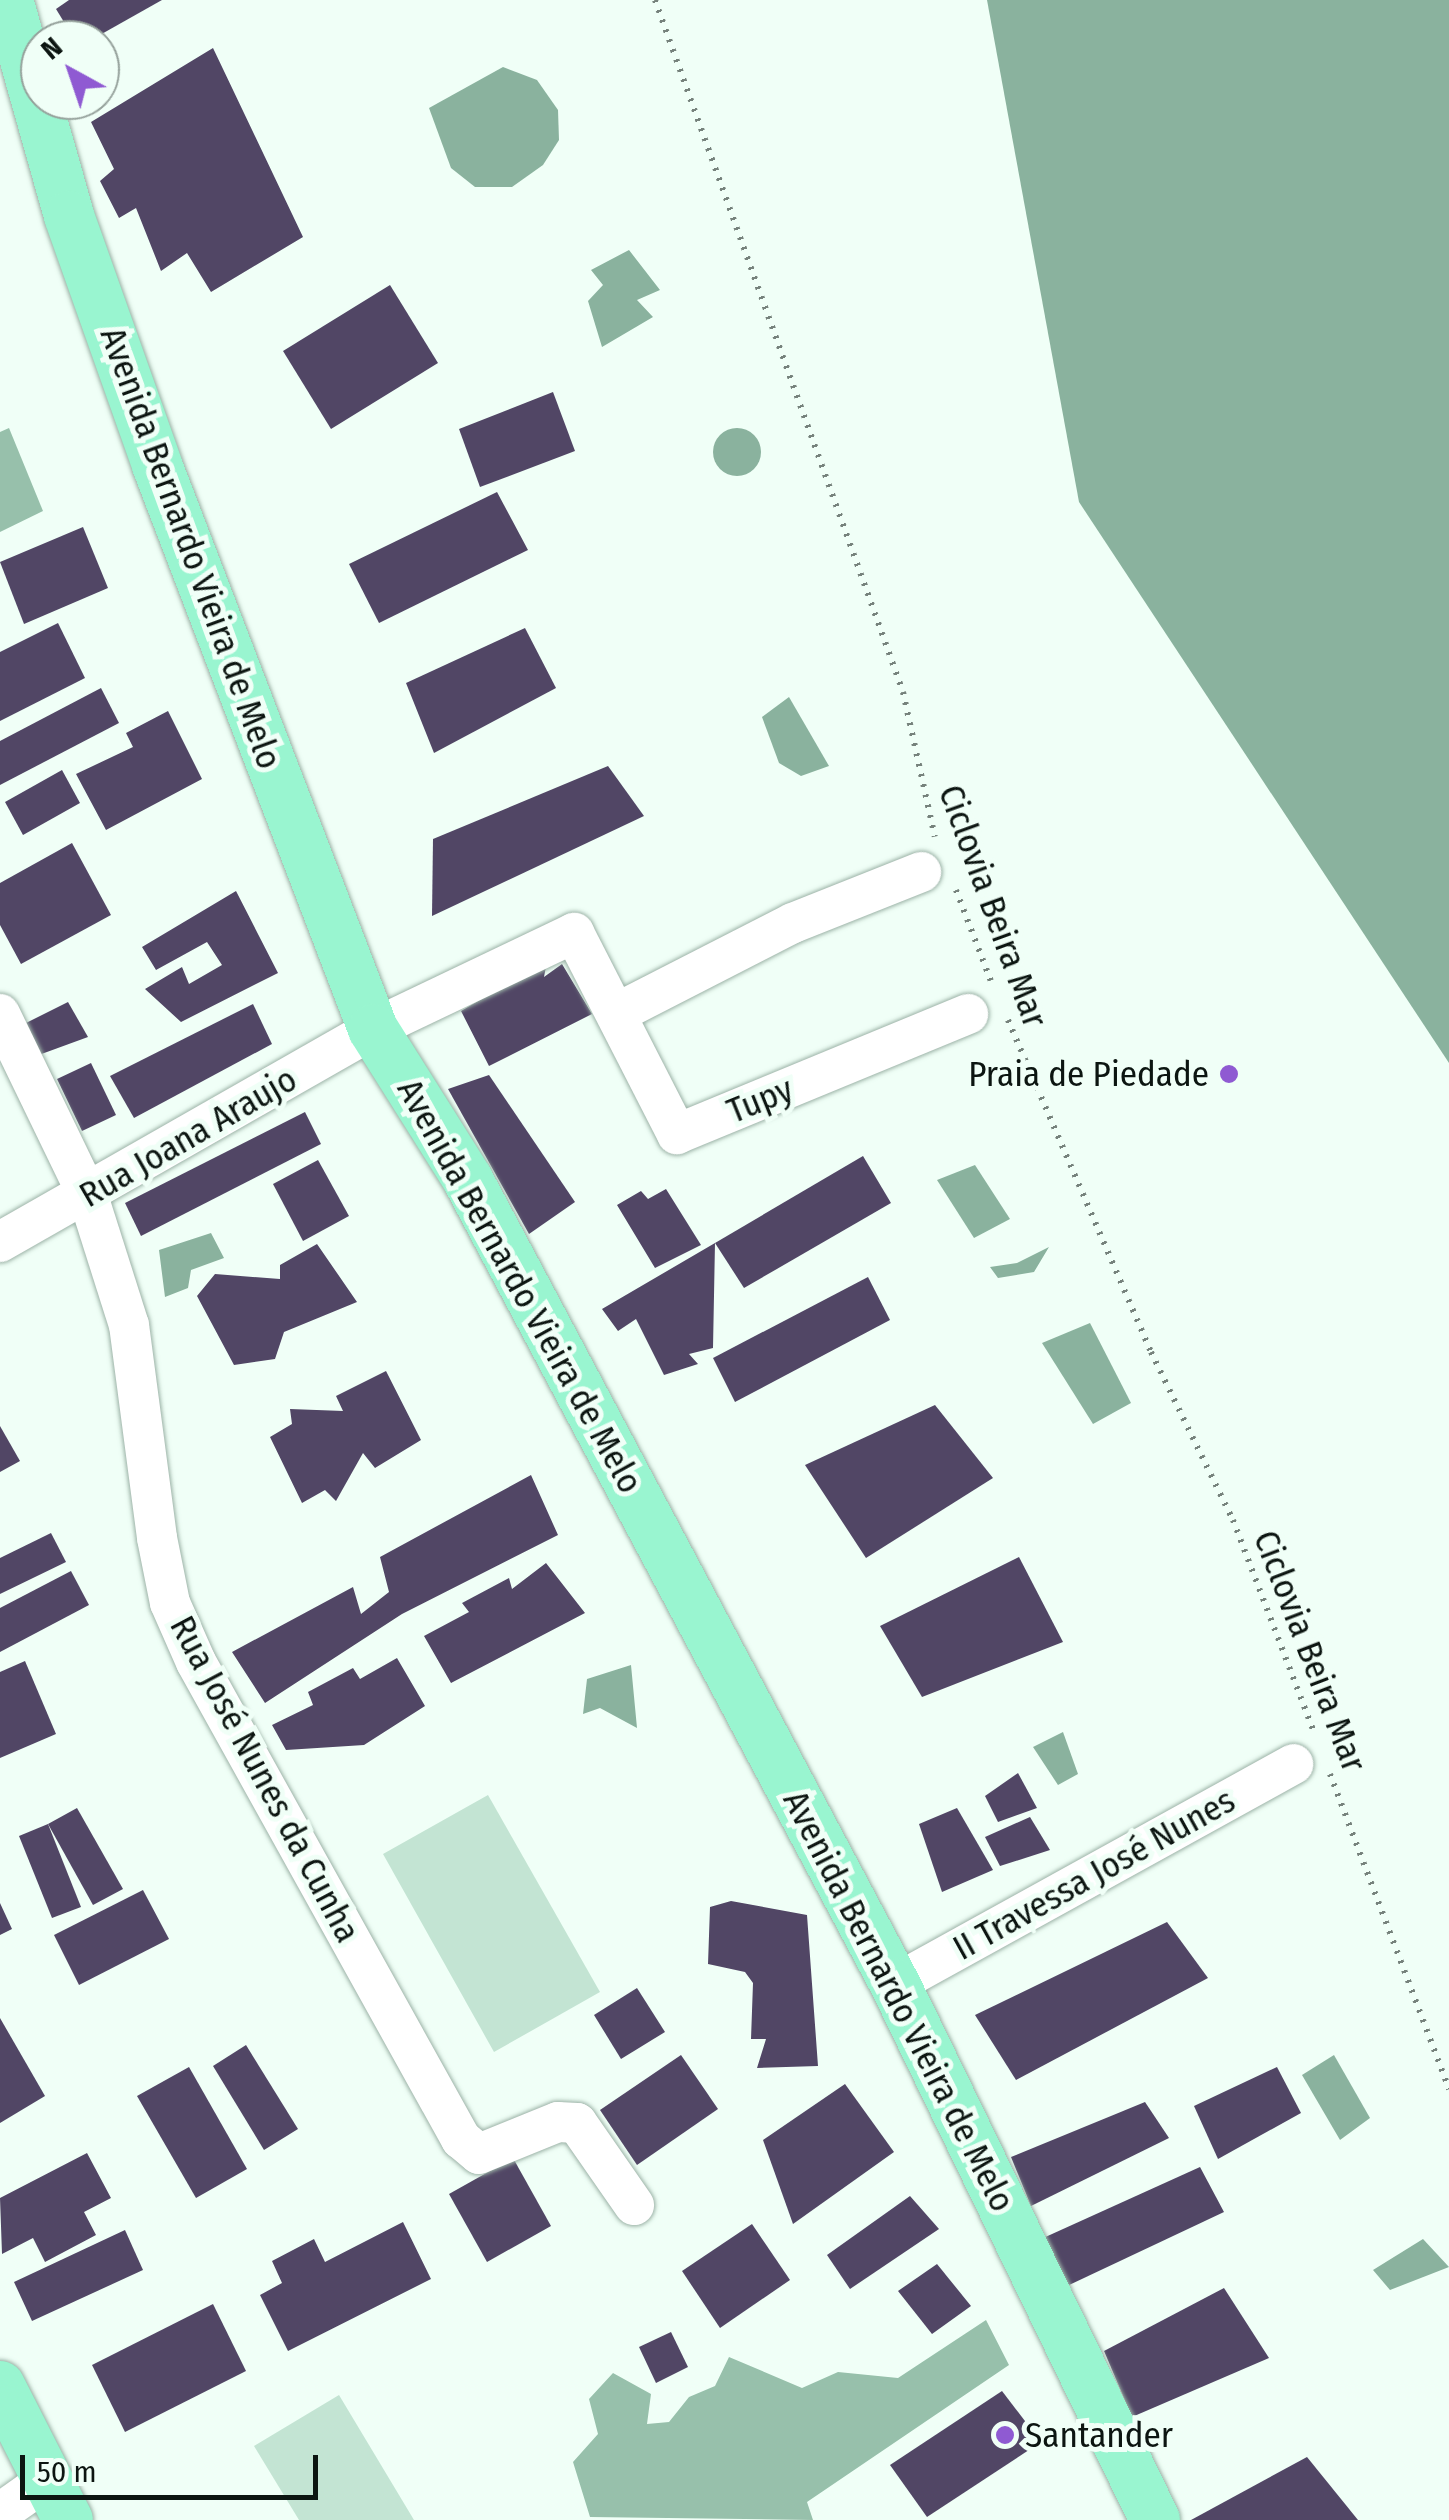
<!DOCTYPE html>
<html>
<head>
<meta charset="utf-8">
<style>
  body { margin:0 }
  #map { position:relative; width:1449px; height:2520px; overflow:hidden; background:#f0fff7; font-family:"Fira Sans Condensed",sans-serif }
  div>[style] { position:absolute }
  .green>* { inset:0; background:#c3e4d3 }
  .forest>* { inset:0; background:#97c0ab }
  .water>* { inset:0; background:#8ab29e }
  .round { border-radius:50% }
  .building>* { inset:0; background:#514665 }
  .path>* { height:6px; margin-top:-3px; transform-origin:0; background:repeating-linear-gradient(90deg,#76827c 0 2.5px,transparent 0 10.5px) }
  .roads { filter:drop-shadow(0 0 2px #9cb3a7) drop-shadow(0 0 2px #9cb3a7) }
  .minor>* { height:40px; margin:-20px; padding:0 20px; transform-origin:20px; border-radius:20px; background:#fff }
  .major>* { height:50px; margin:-25px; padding:0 25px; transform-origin:25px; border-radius:25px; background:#99f5d0 }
  .dots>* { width:28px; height:28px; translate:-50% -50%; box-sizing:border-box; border:5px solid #f0fff7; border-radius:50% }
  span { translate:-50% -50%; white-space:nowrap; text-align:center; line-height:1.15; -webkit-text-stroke:10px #f0fff7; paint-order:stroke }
  .street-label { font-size:35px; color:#0c1511 }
  .poi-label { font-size:35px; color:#0c1511 }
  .right { translate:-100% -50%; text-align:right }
  .left { translate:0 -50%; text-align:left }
  .north { position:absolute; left:20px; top:20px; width:100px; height:100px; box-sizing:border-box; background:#f0fff7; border:2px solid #95a19b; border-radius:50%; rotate:320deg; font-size:28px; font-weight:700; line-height:40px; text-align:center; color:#0c1511 }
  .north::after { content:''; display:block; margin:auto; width:35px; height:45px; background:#8f5ad2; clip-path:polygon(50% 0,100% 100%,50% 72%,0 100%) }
  .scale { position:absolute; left:20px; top:2455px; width:298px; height:45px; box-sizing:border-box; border:5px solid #0c1511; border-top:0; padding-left:12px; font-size:30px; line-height:35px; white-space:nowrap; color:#0c1511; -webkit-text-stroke:8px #f0fff7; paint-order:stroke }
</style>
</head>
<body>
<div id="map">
  <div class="green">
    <i style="clip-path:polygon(488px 1795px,600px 1992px,494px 2052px,383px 1854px)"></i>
    <i style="clip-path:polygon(339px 2395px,414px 2520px,299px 2520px,254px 2446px)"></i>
  </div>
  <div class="forest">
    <i style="clip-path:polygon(9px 428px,43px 511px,0 532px,0 432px)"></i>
    <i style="clip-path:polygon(986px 2320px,1009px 2365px,807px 2502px,813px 2520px,590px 2517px,573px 2462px,598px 2434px,589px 2399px,613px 2373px,651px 2394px,647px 2424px,669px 2422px,689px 2397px,715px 2386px,729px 2357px,802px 2388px,838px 2372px,898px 2378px)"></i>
  </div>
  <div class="water">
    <i style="clip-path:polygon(987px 0,1449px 0,1449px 1063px,1079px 502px)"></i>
    <i style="clip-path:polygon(503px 67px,537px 80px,558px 110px,559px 140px,543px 165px,512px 187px,475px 187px,451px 168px,429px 108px)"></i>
    <i style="clip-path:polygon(629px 250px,660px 290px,637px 300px,653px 317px,602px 347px,588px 301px,603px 285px,591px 270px)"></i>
    <i class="round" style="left:713px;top:428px;width:48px;height:48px"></i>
    <i style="clip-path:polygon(789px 697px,829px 766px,801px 776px,779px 763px,762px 717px)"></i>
    <i style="clip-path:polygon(975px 1165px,1010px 1219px,974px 1238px,937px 1180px)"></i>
    <i style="clip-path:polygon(211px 1233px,224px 1258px,191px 1270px,188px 1288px,165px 1297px,159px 1250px)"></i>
    <i style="clip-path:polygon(1049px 1247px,1034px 1272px,998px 1278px,990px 1267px,1017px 1263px)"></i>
    <i style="clip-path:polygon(1090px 1323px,1131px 1403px,1093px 1424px,1042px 1343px)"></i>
    <i style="clip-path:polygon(631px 1665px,637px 1728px,600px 1708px,583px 1714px,587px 1679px)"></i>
    <i style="clip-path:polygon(1063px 1732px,1078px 1774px,1058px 1785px,1033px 1747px)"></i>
    <i style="clip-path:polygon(1334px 2055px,1370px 2118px,1340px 2140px,1302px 2075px)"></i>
    <i style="clip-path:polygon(1423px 2239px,1449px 2267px,1390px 2290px,1373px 2270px)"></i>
  </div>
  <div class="building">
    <i style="clip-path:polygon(69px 0,162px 0,91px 40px,75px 40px,56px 9px)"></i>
    <i style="clip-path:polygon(213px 48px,303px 237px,211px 292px,187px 253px,161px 271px,136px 208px,119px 218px,100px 181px,114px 169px,91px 122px)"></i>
    <i style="clip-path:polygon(390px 285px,438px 363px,331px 429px,283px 351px)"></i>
    <i style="clip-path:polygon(553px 392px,575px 451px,480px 487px,459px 429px)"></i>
    <i style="clip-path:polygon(497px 492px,528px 550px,379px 623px,349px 564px)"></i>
    <i style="clip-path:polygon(83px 527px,108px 588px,24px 624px,0 562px)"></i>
    <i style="clip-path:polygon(58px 623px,85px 678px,0 721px,0 652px)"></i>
    <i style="clip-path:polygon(525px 628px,556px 688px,434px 753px,406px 683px)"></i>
    <i style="clip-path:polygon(101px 688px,119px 723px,0 785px,0 741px)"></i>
    <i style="clip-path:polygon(168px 711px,202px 779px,106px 830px,76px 774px,133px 747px,126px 733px)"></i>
    <i style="clip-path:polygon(608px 766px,644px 816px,432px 916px,433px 839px)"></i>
    <i style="clip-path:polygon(62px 770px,80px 803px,23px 835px,5px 802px)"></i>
    <i style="clip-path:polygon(72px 843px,111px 915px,21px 964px,0 925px,0 883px)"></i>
    <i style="clip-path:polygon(236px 891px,278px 973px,181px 1022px,145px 989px,182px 967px,189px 984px,222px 965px,207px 942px,156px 970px,142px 947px)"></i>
    <i style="clip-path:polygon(547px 961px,544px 977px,562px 964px,592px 1014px,489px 1066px,461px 1011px)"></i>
    <i style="clip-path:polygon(68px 1002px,88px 1037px,36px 1056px,18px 1027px)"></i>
    <i style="clip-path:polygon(253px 1004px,272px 1044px,134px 1118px,110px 1076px)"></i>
    <i style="clip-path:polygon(91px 1063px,116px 1115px,82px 1131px,57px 1079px)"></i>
    <i style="clip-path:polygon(489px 1075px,575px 1202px,529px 1234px,448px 1089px)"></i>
    <i style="clip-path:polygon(305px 1112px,321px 1144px,141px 1236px,125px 1203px)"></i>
    <i style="clip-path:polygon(863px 1156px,891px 1203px,744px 1288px,715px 1243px)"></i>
    <i style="clip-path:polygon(318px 1160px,349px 1216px,303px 1241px,273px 1184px)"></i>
    <i style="clip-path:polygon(666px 1189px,701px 1245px,655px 1268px,617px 1205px,641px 1191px,648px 1199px)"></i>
    <i style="clip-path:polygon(715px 1243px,713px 1348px,689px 1354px,698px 1364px,664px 1375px,636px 1319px,618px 1331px,602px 1309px)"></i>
    <i style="clip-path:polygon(317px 1244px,357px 1302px,284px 1332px,275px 1359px,234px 1365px,197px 1296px,215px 1274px,280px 1279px,280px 1265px)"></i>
    <i style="clip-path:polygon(868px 1277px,890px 1320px,735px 1402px,713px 1358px)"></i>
    <i style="clip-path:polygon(386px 1371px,421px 1440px,375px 1468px,363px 1453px,336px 1501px,325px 1490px,302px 1503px,270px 1437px,292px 1424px,290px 1409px,343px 1411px,336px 1396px)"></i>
    <i style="clip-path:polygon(935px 1405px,993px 1478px,866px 1558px,805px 1465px)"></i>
    <i style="clip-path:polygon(0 1426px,20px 1461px,0 1472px)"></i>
    <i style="clip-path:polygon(531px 1475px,558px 1535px,402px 1614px,265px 1703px,232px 1652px,353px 1587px,361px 1614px,389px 1592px,380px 1557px)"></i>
    <i style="clip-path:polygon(51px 1533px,66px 1562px,0 1594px,0 1558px)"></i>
    <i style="clip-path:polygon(1019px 1557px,1063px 1642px,922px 1697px,880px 1626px)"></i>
    <i style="clip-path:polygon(546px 1563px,585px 1613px,451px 1683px,424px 1636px,469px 1612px,462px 1603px,509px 1578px,512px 1589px)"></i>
    <i style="clip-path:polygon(71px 1571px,89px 1605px,0 1652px,0 1608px)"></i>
    <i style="clip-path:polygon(397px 1658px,425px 1706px,364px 1745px,286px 1750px,272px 1725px,313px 1705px,308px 1692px,353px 1668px,360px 1679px)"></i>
    <i style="clip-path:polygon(25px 1661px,56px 1734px,0 1758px,0 1672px)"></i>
    <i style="clip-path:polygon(1018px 1773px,1037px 1808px,998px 1822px,985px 1796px)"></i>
    <i style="clip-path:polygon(77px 1808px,123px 1889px,93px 1905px,48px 1824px)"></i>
    <i style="clip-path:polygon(957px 1808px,993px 1870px,942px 1892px,919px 1824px)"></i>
    <i style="clip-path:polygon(1030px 1817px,1050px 1850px,1000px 1866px,985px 1837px)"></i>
    <i style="clip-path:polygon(48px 1824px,81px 1907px,52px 1918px,19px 1836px)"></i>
    <i style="clip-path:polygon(143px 1890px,169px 1939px,79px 1985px,54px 1935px)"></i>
    <i style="clip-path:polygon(731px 1901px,807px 1915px,818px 2066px,757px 2068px,766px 2039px,751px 2039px,753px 1983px,745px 1972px,708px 1964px,710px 1907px)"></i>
    <i style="clip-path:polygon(0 1903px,12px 1929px,0 1935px)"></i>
    <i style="clip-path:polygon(1167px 1922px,1208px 1978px,1016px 2080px,975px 2015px)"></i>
    <i style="clip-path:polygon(637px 1988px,665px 2032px,621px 2059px,594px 2015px)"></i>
    <i style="clip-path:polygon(0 2018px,45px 2096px,0 2123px)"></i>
    <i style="clip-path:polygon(246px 2045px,298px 2129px,264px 2150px,213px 2066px)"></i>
    <i style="clip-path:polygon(681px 2055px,718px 2109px,637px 2165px,600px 2110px)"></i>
    <i style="clip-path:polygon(189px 2067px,247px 2169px,196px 2198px,137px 2096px)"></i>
    <i style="clip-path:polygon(1277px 2067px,1301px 2113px,1218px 2159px,1194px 2106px)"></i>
    <i style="clip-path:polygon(845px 2084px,894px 2152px,793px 2224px,763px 2140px)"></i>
    <i style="clip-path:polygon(1145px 2102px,1169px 2138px,1031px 2206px,1011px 2157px)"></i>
    <i style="clip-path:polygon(87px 2153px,111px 2198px,84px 2212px,96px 2235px,45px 2262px,33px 2238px,2px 2254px,0 2198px)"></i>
    <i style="clip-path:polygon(513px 2158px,551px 2226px,487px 2262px,449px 2194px)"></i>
    <i style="clip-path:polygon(1200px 2167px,1224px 2212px,1067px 2286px,1041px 2239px)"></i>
    <i style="clip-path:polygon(910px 2196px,939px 2229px,850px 2289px,827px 2255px)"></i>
    <i style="clip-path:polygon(403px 2222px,431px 2279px,288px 2351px,260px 2295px,282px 2283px,272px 2261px,314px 2239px,325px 2262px)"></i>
    <i style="clip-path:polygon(752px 2224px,790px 2280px,720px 2328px,682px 2271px)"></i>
    <i style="clip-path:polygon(125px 2230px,143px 2270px,32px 2321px,14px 2282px)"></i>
    <i style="clip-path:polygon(937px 2264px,971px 2306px,932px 2334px,898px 2291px)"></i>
    <i style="clip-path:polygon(1224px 2288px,1269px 2358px,1132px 2417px,1104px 2351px)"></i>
    <i style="clip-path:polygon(213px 2304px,246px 2371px,125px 2432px,92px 2365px)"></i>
    <i style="clip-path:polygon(671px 2332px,688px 2367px,656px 2383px,639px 2347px)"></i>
    <i style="clip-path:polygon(1002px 2391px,1041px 2442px,927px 2517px,890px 2465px)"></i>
    <i style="clip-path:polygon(1307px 2457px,1358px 2520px,1191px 2520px)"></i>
  </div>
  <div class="path">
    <i style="left:655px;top:0;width:735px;rotate:70.28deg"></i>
    <i style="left:903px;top:692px;width:148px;rotate:77.6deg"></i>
    <i style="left:956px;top:890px;width:97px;rotate:69deg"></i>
    <i style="left:1008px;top:1020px;width:361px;rotate:66.7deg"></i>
    <i style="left:1151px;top:1352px;width:187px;rotate:64deg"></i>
    <i style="left:1233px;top:1520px;width:225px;rotate:69.1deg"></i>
    <i style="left:1330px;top:1774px;width:337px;rotate:69.3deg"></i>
  </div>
  <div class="roads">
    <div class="minor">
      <i style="left:619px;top:1012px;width:195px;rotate:-27.1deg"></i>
      <i style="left:793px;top:923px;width:138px;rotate:-21.7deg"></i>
      <i style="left:0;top:1014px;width:202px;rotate:64.2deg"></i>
      <i style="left:88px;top:1196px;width:135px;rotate:72.4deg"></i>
      <i style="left:129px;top:1325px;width:215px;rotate:82.5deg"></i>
      <i style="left:157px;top:1538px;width:66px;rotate:78.7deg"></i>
      <i style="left:170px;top:1603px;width:64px;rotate:66.2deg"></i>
      <i style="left:196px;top:1662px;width:546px;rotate:60.95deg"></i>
      <i style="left:461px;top:2139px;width:23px;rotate:40deg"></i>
      <i style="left:479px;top:2154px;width:85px;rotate:-22.1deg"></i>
      <i style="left:558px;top:2122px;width:19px;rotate:3deg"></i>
      <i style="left:577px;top:2123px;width:100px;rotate:55.2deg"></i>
      <i style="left:0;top:1242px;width:430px;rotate:-29.7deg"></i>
      <i style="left:373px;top:1029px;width:223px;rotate:-25.5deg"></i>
      <i style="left:574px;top:933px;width:226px;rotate:62.9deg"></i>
      <i style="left:677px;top:1134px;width:315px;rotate:-22.4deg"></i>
      <i style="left:895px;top:1984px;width:455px;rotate:-28.9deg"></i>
      <i style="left:0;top:2513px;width:57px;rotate:-35.1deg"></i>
    </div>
    <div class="major">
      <i style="left:8px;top:0;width:224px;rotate:74.2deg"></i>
      <i style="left:69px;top:216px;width:264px;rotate:70.5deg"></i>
      <i style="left:157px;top:465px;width:604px;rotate:69.04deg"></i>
      <i style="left:373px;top:1029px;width:178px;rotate:57.8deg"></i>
      <i style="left:468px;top:1180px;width:910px;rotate:62.03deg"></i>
      <i style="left:895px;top:1984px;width:596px;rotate:64.12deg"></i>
      <i style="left:0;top:2386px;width:150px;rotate:63.1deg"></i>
    </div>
  </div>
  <div class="dots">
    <i style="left:1229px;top:1074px;background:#8f5ad2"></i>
    <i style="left:1005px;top:2435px;background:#8f5ad2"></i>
  </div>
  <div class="street-label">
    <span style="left:191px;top:548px;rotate:70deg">Avenida Bernardo Vieira de Melo</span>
    <span style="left:993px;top:906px;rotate:70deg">Ciclovia Beira Mar</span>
    <span style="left:760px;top:1100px;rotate:-22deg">Tupy</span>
    <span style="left:188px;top:1137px;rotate:-30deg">Rua Joana Araujo</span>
    <span style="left:520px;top:1286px;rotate:61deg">Avenida Bernardo Vieira de Melo</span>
    <span style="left:1310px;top:1651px;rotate:69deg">Ciclovia Beira Mar</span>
    <span style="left:265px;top:1779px;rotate:62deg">Rua José Nunes da Cunha</span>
    <span style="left:1094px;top:1874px;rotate:-29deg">II Travessa José Nunes</span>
    <span style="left:899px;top:2001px;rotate:63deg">Avenida Bernardo Vieira de Melo</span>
  </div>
  <div class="poi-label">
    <span class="right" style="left:1209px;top:1074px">Praia de Piedade</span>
    <span class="left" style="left:1025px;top:2435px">Santander</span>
  </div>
  <div class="north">N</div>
  <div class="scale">50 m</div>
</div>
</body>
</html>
